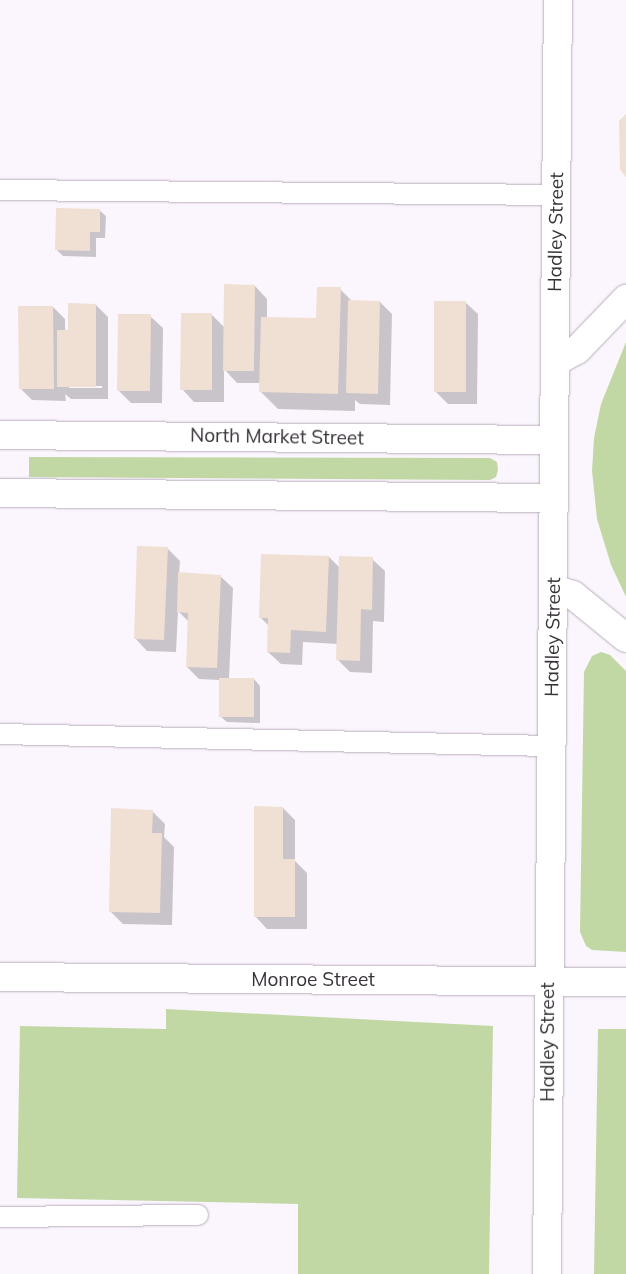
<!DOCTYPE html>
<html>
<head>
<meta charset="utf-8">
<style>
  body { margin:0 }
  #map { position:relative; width:626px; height:1274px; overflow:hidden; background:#fbf6fd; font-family:Mulish,sans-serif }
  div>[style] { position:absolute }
  .green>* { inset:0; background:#c2d8a4 }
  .shadow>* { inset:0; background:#0003 }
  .building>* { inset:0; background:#f0dfd3 }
  .roads { filter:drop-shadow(0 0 1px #b9aebd) drop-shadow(0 0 1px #b9aebd) }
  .service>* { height:20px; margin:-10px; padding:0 10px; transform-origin:10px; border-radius:10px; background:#fff }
  .minor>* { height:28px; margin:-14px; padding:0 14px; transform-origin:14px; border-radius:14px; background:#fff }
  span { translate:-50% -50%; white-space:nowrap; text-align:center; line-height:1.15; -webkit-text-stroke:4.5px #fff; paint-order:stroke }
  .street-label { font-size:19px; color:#373238 }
</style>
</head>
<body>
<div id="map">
  <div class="green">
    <i style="clip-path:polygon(626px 342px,626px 597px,611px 565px,597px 519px,592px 471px,594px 438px,601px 404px)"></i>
    <i style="clip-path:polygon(29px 457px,490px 458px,497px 462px,498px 470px,496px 477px,490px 480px,29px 477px)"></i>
    <i style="clip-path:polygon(601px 652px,610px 655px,626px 671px,626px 952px,592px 950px,586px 946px,580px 932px,584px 672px,592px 656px)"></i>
    <i style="clip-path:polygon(166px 1009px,493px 1026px,489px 1274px,298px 1274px,298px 1204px,17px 1198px,20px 1026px,166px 1029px)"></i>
    <i style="clip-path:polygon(598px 1029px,626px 1029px,626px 1274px,594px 1274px)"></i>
  </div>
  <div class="shadow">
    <i style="clip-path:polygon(99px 210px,106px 216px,105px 238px,96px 238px,96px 257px,63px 256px,57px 250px)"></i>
    <i style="clip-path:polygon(255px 286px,267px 299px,267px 318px,318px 319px,340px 289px,353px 302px,380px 302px,392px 314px,390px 405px,360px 404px,355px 400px,355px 411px,278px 409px,261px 392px,261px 383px,237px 383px,224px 369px,224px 402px,194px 402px,182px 389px,211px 314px,225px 328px)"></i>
    <i style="clip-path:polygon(465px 302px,478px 314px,477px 404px,448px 404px,435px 391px)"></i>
    <i style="clip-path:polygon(evenodd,96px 305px,108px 317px,108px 399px,71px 399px,65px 394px,66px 401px,32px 400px,20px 388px,53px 307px,65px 319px,65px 331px,69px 331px,96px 305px,69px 386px,102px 386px,102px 388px,69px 388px,69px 386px)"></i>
    <i style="clip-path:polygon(150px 316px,163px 328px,162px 403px,131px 403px,118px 390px)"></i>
    <i style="clip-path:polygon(167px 548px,180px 561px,179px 574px,220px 576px,233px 588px,229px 679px,254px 679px,260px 686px,260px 723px,227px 722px,220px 716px,220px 680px,199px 679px,187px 667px,189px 622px,178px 611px,176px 652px,147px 651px,135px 638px)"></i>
    <i style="clip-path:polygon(329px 557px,340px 568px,372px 559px,385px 571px,384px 622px,373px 621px,372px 673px,350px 672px,338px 660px,338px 644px,303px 642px,302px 665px,281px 664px,268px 652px,269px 626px,260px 617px)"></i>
    <i style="clip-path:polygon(283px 808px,295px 820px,295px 861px,307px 873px,307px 929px,267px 929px,255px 916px)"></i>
    <i style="clip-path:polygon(152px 811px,165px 824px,164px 837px,174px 847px,172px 925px,123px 924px,110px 911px)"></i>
  </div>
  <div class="building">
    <i style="clip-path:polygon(626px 114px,626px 177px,620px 170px,619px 121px)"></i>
    <i style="clip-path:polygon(56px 208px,100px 209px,100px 232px,90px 232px,90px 251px,55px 250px)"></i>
    <i style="clip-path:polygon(224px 284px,255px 285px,254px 371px,223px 371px)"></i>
    <i style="clip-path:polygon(317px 287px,341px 287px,338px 394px,259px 392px,261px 317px,316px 318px)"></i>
    <i style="clip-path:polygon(348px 300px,380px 301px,378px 394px,346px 393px)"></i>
    <i style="clip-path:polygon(434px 301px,466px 301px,466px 392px,434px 392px)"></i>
    <i style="clip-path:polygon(68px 303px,96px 304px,96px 387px,57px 387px,57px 330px,68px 330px)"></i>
    <i style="clip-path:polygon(18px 306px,53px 306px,54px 389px,19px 389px)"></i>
    <i style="clip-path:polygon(181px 313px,212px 313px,212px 390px,180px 390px)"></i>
    <i style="clip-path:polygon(118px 314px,151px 314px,150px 391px,117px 391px)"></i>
    <i style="clip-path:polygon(137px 546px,168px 547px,164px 640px,134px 639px)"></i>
    <i style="clip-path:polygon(261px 554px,329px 556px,326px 632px,291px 630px,290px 653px,267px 652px,268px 618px,259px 618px)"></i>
    <i style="clip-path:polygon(339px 556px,373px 557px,372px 610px,361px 609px,360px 661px,336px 660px)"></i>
    <i style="clip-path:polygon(178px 572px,221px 575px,217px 668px,186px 667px,188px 613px,177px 612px)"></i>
    <i style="clip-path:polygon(219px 678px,254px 678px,254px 717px,219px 717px)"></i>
    <i style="clip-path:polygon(254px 806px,283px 807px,283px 859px,295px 859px,295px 917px,254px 917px)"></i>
    <i style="clip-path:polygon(111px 808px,153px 810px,152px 833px,162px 833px,160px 913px,109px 912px)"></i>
  </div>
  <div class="roads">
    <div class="service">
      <i style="left:0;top:190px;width:557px;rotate:0.51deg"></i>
      <i style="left:0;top:734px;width:552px;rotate:1.25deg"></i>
      <i style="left:0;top:1217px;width:198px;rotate:-0.6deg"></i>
    </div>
    <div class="minor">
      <i style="left:555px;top:362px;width:25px;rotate:-29deg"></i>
      <i style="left:577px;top:350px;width:71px;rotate:-46.1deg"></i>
      <i style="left:0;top:435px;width:554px;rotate:0.52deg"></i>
      <i style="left:0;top:493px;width:553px;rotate:0.52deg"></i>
      <i style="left:554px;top:589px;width:20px;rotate:18deg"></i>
      <i style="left:573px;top:595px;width:68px;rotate:39.1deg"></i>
      <i style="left:0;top:977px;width:626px;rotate:0.46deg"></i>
      <i style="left:547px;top:1274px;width:1274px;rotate:-89.51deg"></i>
    </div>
  </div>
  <div class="street-label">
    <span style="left:556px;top:232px;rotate:-89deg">Hadley Street</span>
    <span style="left:277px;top:437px;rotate:1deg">North Market Street</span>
    <span style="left:553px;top:637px;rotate:-89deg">Hadley Street</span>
    <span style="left:313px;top:980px">Monroe Street</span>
    <span style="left:548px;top:1042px;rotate:-90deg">Hadley Street</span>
  </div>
</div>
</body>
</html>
